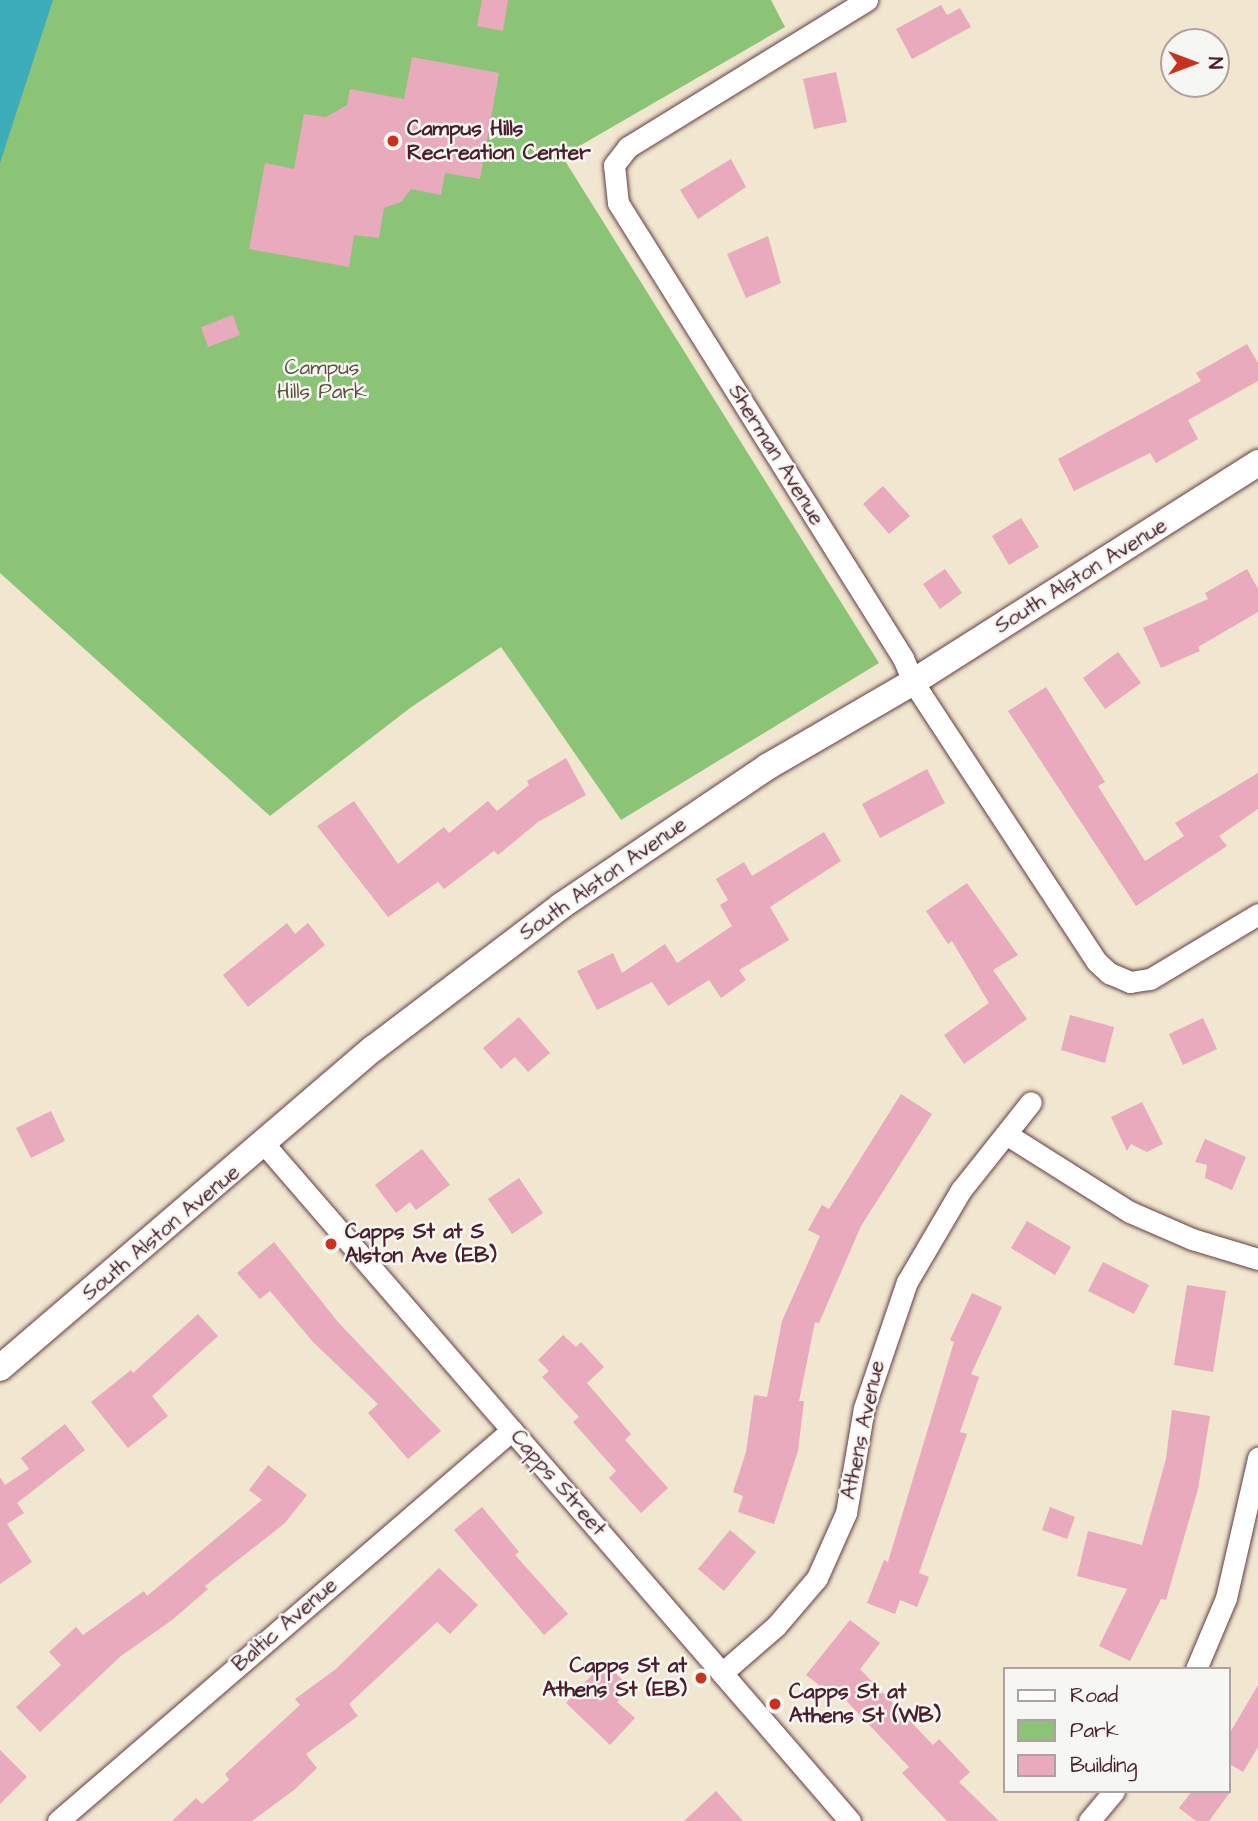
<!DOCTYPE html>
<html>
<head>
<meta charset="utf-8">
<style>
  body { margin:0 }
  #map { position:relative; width:1258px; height:1821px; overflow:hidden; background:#f1e6cf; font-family:"Architects Daughter",sans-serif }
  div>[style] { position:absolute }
  .green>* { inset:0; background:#8cc477 }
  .water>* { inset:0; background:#3eadba }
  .building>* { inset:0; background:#e8aabc }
  .roads { filter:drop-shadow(0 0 2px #633d44) drop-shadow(0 0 2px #633d44) }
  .minor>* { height:21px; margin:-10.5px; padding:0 10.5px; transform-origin:10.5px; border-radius:10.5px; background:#fff }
  .tertiary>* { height:26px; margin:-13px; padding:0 13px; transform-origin:13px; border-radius:13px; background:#fff }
  .dots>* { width:19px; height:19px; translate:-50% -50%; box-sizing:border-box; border:4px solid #f6f6f2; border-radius:50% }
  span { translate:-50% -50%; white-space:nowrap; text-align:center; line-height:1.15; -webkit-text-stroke:5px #f6f6f2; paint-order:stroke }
  .poi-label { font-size:21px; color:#4a1f2b; font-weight:700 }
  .left { translate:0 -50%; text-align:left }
  .right { translate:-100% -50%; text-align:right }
  .park-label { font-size:21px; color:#5e5142 }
  .street-label { font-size:21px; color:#4a1f2b }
  .legend { position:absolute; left:1003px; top:1667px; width:228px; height:126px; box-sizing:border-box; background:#f6f6f2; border:2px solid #b1a0a2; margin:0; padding:9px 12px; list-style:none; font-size:21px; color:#4a1f2b }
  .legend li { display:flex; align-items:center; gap:14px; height:35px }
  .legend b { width:35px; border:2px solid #b1a0a2 }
  .north { position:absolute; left:1160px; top:28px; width:70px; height:70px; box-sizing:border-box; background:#f6f6f2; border:2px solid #b1a0a2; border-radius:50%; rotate:90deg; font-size:19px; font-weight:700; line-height:28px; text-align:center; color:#4a1f2b }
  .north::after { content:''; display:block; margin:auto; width:24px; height:32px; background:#c8321e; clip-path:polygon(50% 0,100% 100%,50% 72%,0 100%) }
</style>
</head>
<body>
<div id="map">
  <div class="green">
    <i style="clip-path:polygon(0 0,771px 0,785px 27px,562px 156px,879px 663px,621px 820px,501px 647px,410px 708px,270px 816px,0 573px)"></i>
  </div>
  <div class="water">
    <i style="clip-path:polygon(0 0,53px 0,0 163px)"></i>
  </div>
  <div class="building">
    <i style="clip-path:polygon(482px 0,508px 0,503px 31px,477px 26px)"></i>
    <i style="clip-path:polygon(941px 5px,947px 15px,960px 8px,971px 27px,912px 59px,896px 29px)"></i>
    <i style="clip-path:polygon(412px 57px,499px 73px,480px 179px,445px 173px,441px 195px,411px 189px,401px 202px,384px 208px,379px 238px,354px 235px,349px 267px,249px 249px,265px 163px,294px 169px,304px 114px,326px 117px,347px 105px,350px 89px,404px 99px)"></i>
    <i style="clip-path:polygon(836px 72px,847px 122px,814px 129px,803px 79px)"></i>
    <i style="clip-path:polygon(731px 159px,746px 187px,698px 219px,680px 190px)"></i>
    <i style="clip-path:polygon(768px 236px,781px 283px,746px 298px,727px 254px)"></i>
    <i style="clip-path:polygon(233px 315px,240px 335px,208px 347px,201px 327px)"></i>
    <i style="clip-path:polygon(1247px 344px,1258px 363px,1258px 381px,1188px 420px,1198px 439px,1156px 463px,1150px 453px,1074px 491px,1058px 459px,1201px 381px,1196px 373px)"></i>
    <i style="clip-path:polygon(883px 486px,910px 516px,889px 534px,863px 504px)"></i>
    <i style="clip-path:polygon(1021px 518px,1039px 547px,1009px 565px,992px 536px)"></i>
    <i style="clip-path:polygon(945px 569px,962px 593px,940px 609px,923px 584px)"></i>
    <i style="clip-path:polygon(1247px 569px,1258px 589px,1258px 612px,1198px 647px,1200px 651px,1161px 668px,1143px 628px,1208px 599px,1205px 593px)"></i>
    <i style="clip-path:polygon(1118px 652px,1141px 683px,1105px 709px,1083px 678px)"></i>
    <i style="clip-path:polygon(1046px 687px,1105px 782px,1098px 786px,1145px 861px,1184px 836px,1175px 823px,1258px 773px,1258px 809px,1219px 836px,1227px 846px,1136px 906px,1008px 711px)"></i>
    <i style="clip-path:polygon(566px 758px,586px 795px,538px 822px,498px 855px,494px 851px,444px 889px,438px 882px,388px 917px,317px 826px,354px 801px,398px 864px,444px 827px,449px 833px,488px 801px,497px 811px,529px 785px,527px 781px)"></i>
    <i style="clip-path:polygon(927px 769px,945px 803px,880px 838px,862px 804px)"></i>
    <i style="clip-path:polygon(824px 832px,841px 861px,770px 907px,789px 940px,739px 970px,746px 980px,721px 998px,709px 980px,668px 1006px,652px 982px,597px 1010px,577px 971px,613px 953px,622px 973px,665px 944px,677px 963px,732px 926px,720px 905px,728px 900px,716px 879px,744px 862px,752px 876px)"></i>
    <i style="clip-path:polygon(967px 883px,1018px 955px,993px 970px,1027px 1019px,964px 1064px,944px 1035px,989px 1003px,952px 941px,948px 944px,926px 911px)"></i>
    <i style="clip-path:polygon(287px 923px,295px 934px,308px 923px,325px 945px,248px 1007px,223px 975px)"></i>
    <i style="clip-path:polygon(1070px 1015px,1114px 1027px,1105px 1063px,1061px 1050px)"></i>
    <i style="clip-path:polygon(519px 1017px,550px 1053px,528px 1072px,515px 1057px,501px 1069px,483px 1048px)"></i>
    <i style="clip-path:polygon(1203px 1018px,1217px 1049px,1183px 1065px,1169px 1034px)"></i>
    <i style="clip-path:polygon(901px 1094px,932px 1114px,861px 1226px,819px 1323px,815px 1322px,799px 1401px,804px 1401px,798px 1451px,774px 1524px,738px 1512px,743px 1496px,733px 1492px,746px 1452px,754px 1395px,767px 1397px,782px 1321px,820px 1236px,808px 1230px,822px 1205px,829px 1209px)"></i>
    <i style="clip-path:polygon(1142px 1102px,1163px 1144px,1147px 1152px,1131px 1144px,1127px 1151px,1111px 1117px)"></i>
    <i style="clip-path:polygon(51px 1111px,65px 1141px,31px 1158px,16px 1128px)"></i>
    <i style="clip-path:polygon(1205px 1139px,1246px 1157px,1232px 1190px,1205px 1178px,1207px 1165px,1195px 1162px)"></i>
    <i style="clip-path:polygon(422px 1149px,450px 1185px,416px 1210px,410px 1202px,396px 1213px,375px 1185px)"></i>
    <i style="clip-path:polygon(519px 1178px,543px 1213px,512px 1234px,488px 1199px)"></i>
    <i style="clip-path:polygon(1027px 1221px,1071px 1247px,1055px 1275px,1011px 1248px)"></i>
    <i style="clip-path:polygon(274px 1242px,338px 1322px,441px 1431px,408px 1459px,368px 1413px,378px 1404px,313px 1342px,270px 1291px,260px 1299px,237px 1273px)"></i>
    <i style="clip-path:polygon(1103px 1262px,1149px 1285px,1134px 1314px,1088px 1291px)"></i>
    <i style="clip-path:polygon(1187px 1285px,1226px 1291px,1213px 1372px,1174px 1365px)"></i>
    <i style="clip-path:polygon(972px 1293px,1002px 1307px,971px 1374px,979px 1377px,960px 1432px,967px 1434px,919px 1573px,929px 1577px,917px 1607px,900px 1600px,895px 1614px,867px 1603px,884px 1560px,888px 1562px,954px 1342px,950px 1340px)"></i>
    <i style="clip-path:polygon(198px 1314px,218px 1336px,152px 1396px,168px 1416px,128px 1448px,91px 1402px,131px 1370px,133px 1373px)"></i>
    <i style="clip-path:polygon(563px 1335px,576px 1347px,581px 1342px,604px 1367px,587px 1383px,631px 1434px,625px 1440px,668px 1488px,641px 1513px,609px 1478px,616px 1471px,573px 1422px,579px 1417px,542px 1377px,549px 1371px,538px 1360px)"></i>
    <i style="clip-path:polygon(1172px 1410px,1210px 1416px,1198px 1489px,1166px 1600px,1161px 1599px,1130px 1661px,1099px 1646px,1127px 1589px,1077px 1576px,1088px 1531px,1142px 1545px,1166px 1459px)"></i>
    <i style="clip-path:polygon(65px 1424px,85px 1450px,17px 1503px,24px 1513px,7px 1524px,32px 1562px,0 1584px,0 1477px,5px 1485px,29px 1469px,21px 1458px)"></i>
    <i style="clip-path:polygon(268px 1465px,307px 1495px,285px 1523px,205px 1586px,208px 1589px,172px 1620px,121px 1656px,40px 1732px,16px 1707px,61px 1665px,49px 1652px,76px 1627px,83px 1635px,144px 1591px,147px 1596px,262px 1500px,249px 1490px)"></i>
    <i style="clip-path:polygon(482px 1507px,519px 1552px,515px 1555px,568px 1614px,544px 1635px,454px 1530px)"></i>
    <i style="clip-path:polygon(1050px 1507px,1075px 1517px,1067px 1539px,1042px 1530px)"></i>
    <i style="clip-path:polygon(730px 1530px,756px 1552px,724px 1591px,698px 1569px)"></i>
    <i style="clip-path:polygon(439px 1568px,478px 1605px,450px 1634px,437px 1622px,349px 1704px,358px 1716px,306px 1754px,317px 1768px,294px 1790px,252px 1821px,172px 1821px,196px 1798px,202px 1804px,229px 1780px,225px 1774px,300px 1705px,295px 1699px,336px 1669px)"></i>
    <i style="clip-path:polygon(850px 1620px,880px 1643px,860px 1669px,933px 1745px,939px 1739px,970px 1772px,959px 1782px,999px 1821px,947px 1821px,902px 1773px,909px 1767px,840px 1694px,837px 1699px,806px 1675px)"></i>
    <i style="clip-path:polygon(604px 1662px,630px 1687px,617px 1702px,635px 1718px,610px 1745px,566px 1703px)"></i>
    <i style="clip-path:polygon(1258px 1685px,1258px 1747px,1243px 1772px,1228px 1763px,1228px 1736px)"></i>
    <i style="clip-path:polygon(0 1750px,27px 1777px,0 1804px)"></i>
    <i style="clip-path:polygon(716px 1791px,743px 1821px,684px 1821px)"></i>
    <i style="clip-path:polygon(1192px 1791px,1231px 1791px,1209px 1821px,1196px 1821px,1179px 1808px)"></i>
  </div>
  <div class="roads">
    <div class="minor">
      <i style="left:867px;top:0;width:281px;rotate:148.4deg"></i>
      <i style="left:628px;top:147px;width:23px;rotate:128deg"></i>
      <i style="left:614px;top:165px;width:38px;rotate:84deg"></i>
      <i style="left:618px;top:203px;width:537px;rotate:57.94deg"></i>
      <i style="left:903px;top:658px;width:26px;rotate:67deg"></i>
      <i style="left:913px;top:682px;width:334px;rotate:56.7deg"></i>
      <i style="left:1096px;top:961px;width:18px;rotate:43deg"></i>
      <i style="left:1109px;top:973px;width:23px;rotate:23deg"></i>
      <i style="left:1130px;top:982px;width:20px;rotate:-9deg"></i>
      <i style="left:1150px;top:979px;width:126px;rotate:-31deg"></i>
      <i style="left:1006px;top:1134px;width:146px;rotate:32.2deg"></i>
      <i style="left:1130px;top:1212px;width:68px;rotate:23.5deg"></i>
      <i style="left:1192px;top:1239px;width:69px;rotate:16.9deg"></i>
      <i style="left:265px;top:1145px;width:894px;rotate:49.13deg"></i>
      <i style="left:1196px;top:1669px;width:77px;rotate:-67.1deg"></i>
      <i style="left:1226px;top:1598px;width:144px;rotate:-77.1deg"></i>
      <i style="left:722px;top:1673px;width:72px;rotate:-41deg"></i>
      <i style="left:776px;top:1626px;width:63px;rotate:-49.5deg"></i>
      <i style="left:817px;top:1578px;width:71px;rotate:-66deg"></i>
      <i style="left:846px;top:1513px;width:107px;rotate:-80.3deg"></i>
      <i style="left:864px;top:1408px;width:133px;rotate:-71.2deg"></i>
      <i style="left:907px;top:1282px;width:107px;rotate:-59.6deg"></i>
      <i style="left:961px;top:1190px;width:112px;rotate:-51.5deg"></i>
      <i style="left:58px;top:1821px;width:599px;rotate:-40.74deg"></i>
      <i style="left:1089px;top:1821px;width:39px;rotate:-50deg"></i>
    </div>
    <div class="tertiary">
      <i style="left:0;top:1368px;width:492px;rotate:-40.6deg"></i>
      <i style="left:374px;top:1048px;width:235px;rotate:-37.2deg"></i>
      <i style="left:561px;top:906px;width:249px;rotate:-34deg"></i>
      <i style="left:767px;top:767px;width:169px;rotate:-30.2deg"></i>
      <i style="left:913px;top:682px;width:409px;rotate:-32.4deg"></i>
    </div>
  </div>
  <div class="dots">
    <i style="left:393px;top:141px;background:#c8321e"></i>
    <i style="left:331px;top:1244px;background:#c8321e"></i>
    <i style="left:701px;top:1678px;background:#c8321e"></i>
    <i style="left:775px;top:1704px;background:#c8321e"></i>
  </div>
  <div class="poi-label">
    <span class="left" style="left:407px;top:141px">Campus Hills<br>Recreation Center</span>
    <span class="left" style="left:345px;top:1244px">Capps St at S<br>Alston Ave (EB)</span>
    <span class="right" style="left:687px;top:1678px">Capps St at<br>Athens St (EB)</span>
    <span class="left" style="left:789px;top:1704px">Capps St at<br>Athens St (WB)</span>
  </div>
  <div class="park-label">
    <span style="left:322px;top:380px">Campus<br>Hills Park</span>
  </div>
  <div class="street-label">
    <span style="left:776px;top:455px;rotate:58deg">Sherman Avenue</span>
    <span style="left:1081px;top:576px;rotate:-32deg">South Alston Avenue</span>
    <span style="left:603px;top:879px;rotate:-35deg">South Alston Avenue</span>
    <span style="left:161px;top:1233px;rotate:-40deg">South Alston Avenue</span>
    <span style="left:863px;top:1430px;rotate:-78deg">Athens Avenue</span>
    <span style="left:558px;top:1483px;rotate:49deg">Capps Street</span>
    <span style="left:285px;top:1625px;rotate:-41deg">Baltic Avenue</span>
  </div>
  <ul class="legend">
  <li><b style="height:9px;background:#fff"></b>Road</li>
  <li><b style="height:19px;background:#8cc477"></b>Park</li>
  <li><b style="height:19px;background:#e8aabc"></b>Building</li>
  </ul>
  <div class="north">N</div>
</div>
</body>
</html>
